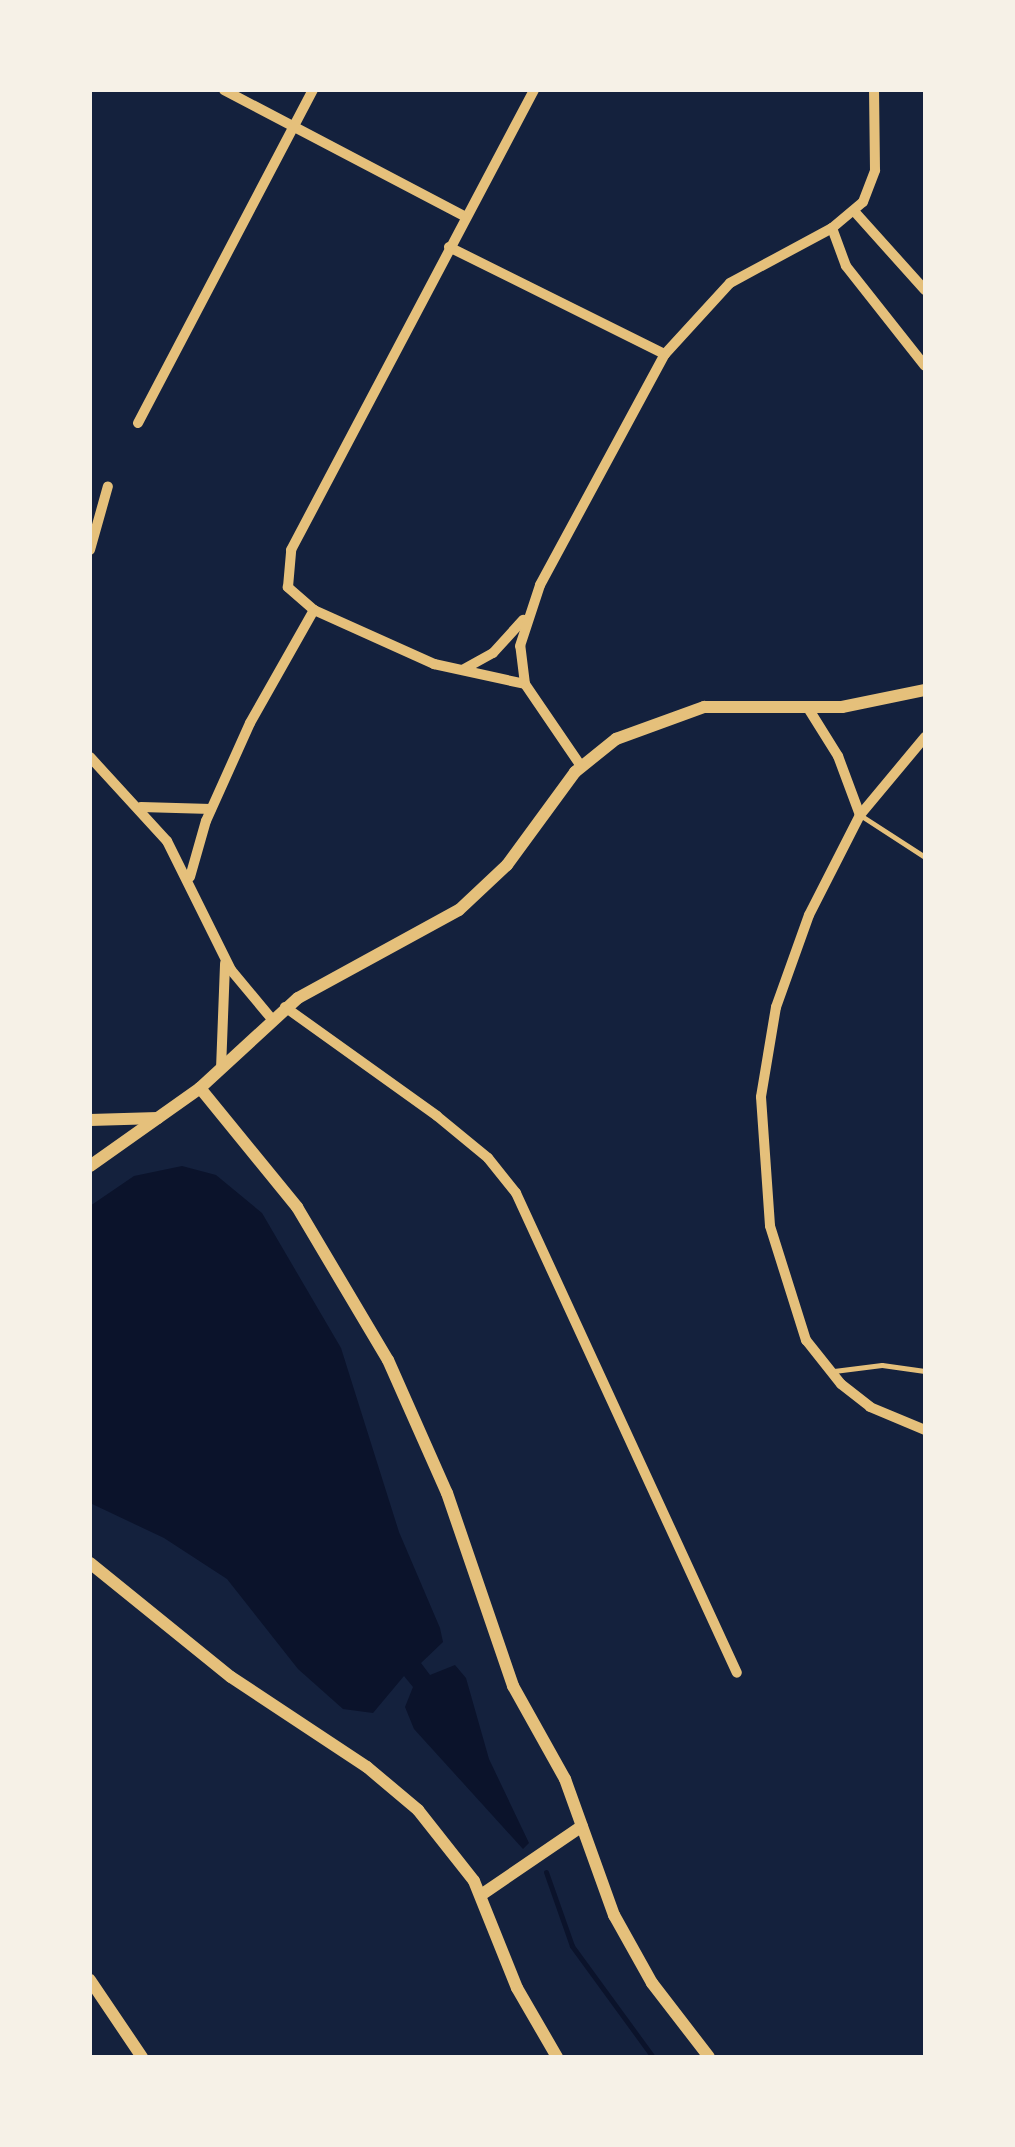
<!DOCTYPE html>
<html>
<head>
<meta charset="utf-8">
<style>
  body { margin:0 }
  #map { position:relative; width:1015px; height:2147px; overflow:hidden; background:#14213d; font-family:Rubik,sans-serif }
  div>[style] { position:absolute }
  .water>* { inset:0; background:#0b132b }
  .stream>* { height:5px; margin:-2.5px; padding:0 2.5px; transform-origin:2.5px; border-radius:2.5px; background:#0b132b }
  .service>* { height:5px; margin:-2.5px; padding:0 2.5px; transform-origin:2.5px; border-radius:2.5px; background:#e5c07b }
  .minor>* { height:10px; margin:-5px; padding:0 5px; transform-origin:5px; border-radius:5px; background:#e5c07b }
  .tertiary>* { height:12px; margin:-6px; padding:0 6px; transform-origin:6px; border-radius:6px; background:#e5c07b }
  span { translate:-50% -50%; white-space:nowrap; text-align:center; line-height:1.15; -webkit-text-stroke:8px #f6f1e7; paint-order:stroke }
  .frame { position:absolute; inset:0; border:92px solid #f6f1e7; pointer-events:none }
</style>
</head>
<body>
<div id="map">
  <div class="water">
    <i style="clip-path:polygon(182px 1166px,216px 1175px,262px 1213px,341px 1348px,399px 1532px,440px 1628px,443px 1642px,421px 1663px,430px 1675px,455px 1665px,466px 1678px,489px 1759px,529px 1843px,523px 1849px,414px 1729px,405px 1707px,413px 1687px,404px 1676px,373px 1713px,343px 1709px,298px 1669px,227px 1579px,164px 1538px,90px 1503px,90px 1206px,134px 1176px)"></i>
  </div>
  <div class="stream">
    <i style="left:546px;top:1872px;width:78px;rotate:70.6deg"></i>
    <i style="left:572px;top:1946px;width:137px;rotate:53.9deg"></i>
  </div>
  <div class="service">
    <i style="left:860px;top:815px;width:77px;rotate:32.9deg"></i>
    <i style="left:834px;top:1371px;width:48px;rotate:-7.1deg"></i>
    <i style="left:882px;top:1365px;width:43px;rotate:7.9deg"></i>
  </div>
  <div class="minor">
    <i style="left:224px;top:90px;width:273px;rotate:27.7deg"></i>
    <i style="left:854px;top:211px;width:106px;rotate:48.1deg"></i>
    <i style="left:832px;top:228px;width:40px;rotate:69.8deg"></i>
    <i style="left:846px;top:266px;width:127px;rotate:51.7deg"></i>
    <i style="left:449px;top:247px;width:241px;rotate:26.4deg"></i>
    <i style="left:138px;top:423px;width:376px;rotate:-62.3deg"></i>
    <i style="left:90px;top:550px;width:66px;rotate:-74.3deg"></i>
    <i style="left:314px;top:610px;width:35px;rotate:-139deg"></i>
    <i style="left:288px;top:587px;width:37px;rotate:-85deg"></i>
    <i style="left:291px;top:550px;width:520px;rotate:-62.15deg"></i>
    <i style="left:464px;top:669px;width:33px;rotate:-29deg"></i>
    <i style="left:493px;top:653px;width:45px;rotate:-47.7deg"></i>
    <i style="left:525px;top:684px;width:38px;rotate:-97deg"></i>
    <i style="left:520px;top:646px;width:64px;rotate:-71.8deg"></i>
    <i style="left:540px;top:585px;width:263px;rotate:-61.6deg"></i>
    <i style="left:665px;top:354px;width:96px;rotate:-47.5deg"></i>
    <i style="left:730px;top:283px;width:116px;rotate:-28.3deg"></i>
    <i style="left:832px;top:228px;width:40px;rotate:-40deg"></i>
    <i style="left:863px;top:202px;width:34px;rotate:-69deg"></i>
    <i style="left:875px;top:170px;width:80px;rotate:-90.7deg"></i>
    <i style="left:808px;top:708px;width:57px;rotate:58deg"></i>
    <i style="left:838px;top:756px;width:63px;rotate:69.6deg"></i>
    <i style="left:925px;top:737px;width:102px;rotate:129.8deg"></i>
    <i style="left:860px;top:815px;width:112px;rotate:117deg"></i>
    <i style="left:809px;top:915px;width:98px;rotate:109.7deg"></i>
    <i style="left:776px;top:1007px;width:91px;rotate:99.5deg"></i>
    <i style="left:761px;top:1097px;width:129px;rotate:86deg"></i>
    <i style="left:770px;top:1226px;width:120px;rotate:72.5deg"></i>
    <i style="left:806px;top:1340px;width:56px;rotate:51.5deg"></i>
    <i style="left:841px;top:1384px;width:37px;rotate:38deg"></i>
    <i style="left:870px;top:1407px;width:60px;rotate:22.7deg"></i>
    <i style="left:90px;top:757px;width:114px;rotate:47.5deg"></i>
    <i style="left:167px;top:841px;width:144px;rotate:63.6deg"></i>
    <i style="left:231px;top:970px;width:62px;rotate:50.2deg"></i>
    <i style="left:141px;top:807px;width:70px;rotate:1.6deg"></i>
    <i style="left:190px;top:877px;width:58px;rotate:-74.1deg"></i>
    <i style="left:206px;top:821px;width:107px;rotate:-65.8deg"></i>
    <i style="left:250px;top:723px;width:130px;rotate:-60.5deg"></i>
    <i style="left:314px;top:610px;width:132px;rotate:24.2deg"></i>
    <i style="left:434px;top:664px;width:93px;rotate:12.4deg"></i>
    <i style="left:525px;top:684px;width:99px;rotate:55.7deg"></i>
    <i style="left:285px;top:1007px;width:187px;rotate:35.6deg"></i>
    <i style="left:437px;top:1116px;width:66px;rotate:39.5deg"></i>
    <i style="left:488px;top:1158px;width:45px;rotate:51.3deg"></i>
    <i style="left:516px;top:1193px;width:528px;rotate:65.28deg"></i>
    <i style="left:221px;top:1069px;width:106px;rotate:-87.8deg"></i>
  </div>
  <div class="tertiary">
    <i style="left:200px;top:1088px;width:154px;rotate:50.8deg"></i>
    <i style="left:297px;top:1207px;width:178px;rotate:59.3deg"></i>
    <i style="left:388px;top:1360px;width:145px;rotate:66.1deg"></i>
    <i style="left:447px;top:1493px;width:204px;rotate:71.1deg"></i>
    <i style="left:513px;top:1686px;width:107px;rotate:60.8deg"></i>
    <i style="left:565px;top:1779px;width:145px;rotate:70.2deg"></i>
    <i style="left:614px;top:1915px;width:78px;rotate:60.8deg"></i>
    <i style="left:652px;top:1983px;width:93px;rotate:52.4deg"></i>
    <i style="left:90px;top:1120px;width:68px;rotate:-1.7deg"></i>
    <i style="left:90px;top:1166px;width:135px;rotate:-35.3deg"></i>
    <i style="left:200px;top:1088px;width:133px;rotate:-42.6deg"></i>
    <i style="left:298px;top:998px;width:183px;rotate:-28.7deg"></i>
    <i style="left:459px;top:910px;width:66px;rotate:-43.2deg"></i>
    <i style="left:507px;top:865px;width:115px;rotate:-53.8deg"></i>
    <i style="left:575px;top:772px;width:53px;rotate:-38.8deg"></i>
    <i style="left:616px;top:739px;width:94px;rotate:-20deg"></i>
    <i style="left:704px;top:707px;width:138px"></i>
    <i style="left:842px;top:707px;width:85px;rotate:-11.6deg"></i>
    <i style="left:90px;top:1563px;width:181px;rotate:39deg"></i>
    <i style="left:231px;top:1677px;width:163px;rotate:33.5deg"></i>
    <i style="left:367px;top:1767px;width:67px;rotate:40.1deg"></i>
    <i style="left:418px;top:1810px;width:90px;rotate:51.7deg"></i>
    <i style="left:474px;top:1881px;width:115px;rotate:68.1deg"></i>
    <i style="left:517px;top:1988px;width:80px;rotate:59.9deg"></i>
    <i style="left:481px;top:1895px;width:122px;rotate:-34.3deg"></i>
    <i style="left:90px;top:1980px;width:93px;rotate:56deg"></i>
  </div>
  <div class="frame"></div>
</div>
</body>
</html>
